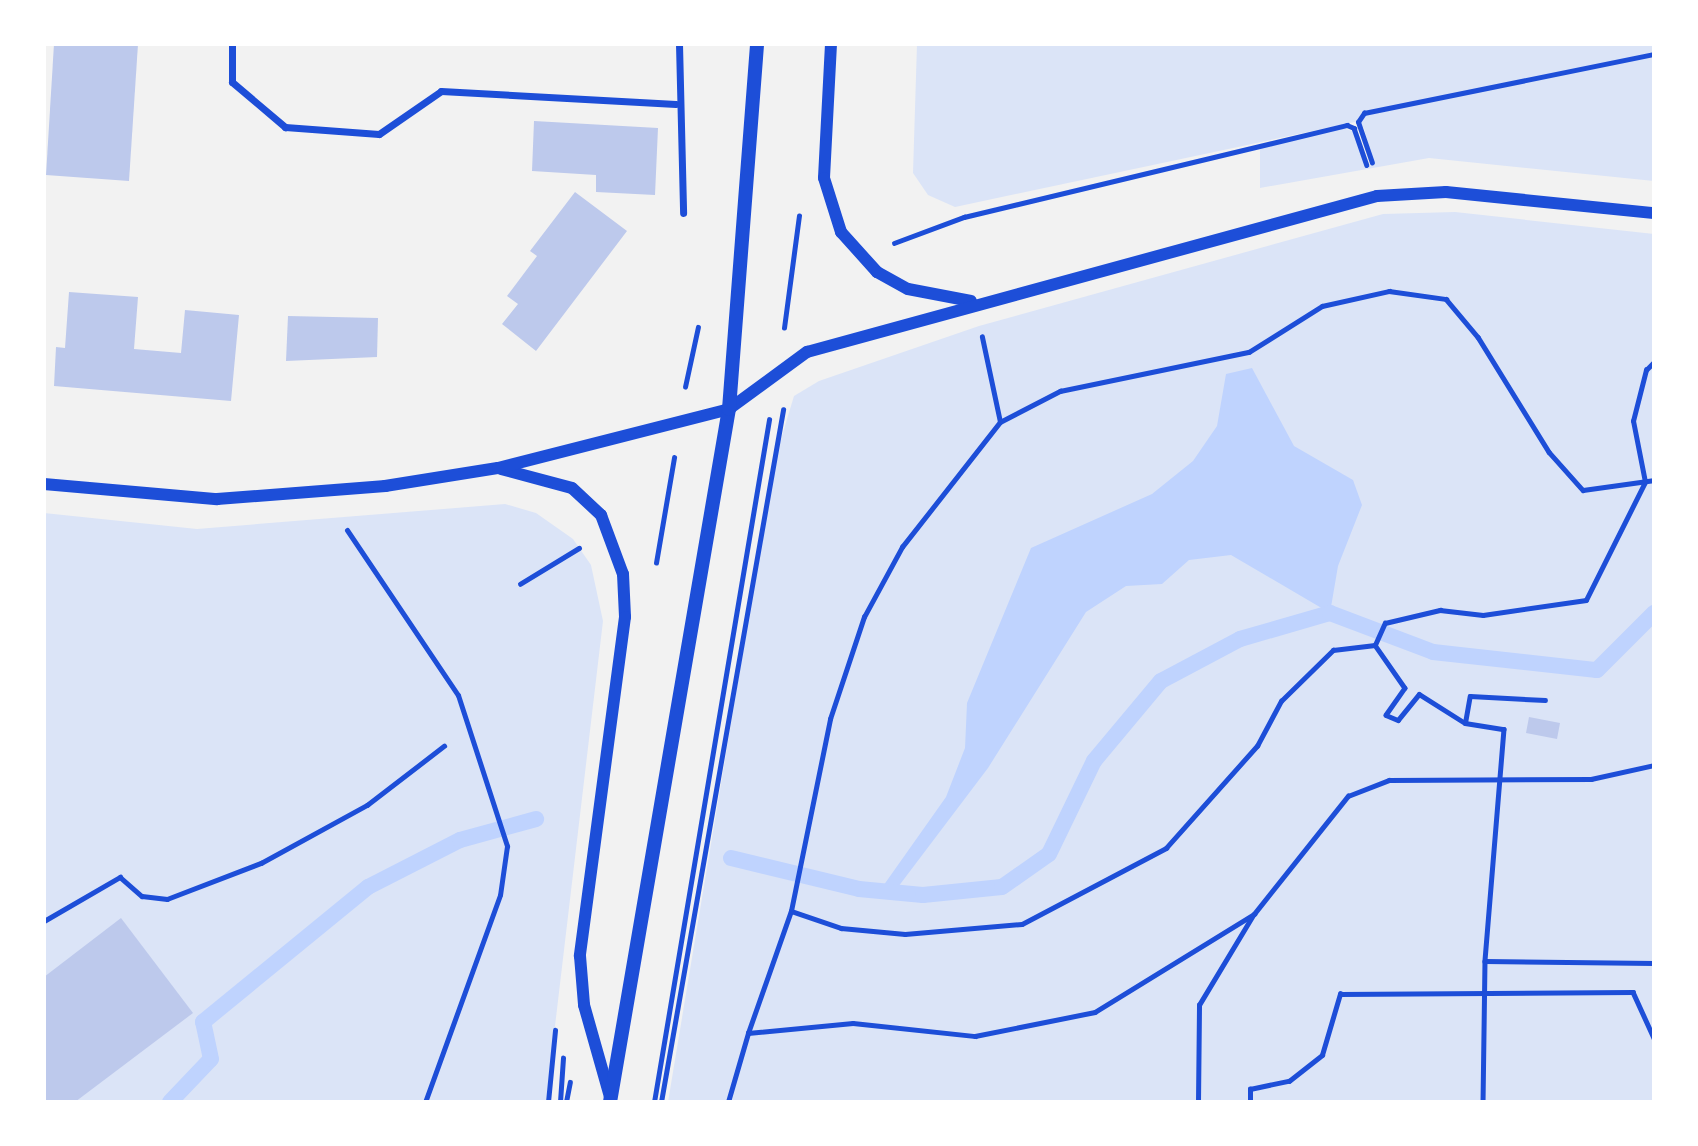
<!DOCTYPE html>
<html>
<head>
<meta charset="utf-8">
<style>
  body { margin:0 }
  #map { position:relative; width:1698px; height:1146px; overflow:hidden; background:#f2f2f2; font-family:Figtree,sans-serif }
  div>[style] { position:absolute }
  .green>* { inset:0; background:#dbe4f7 }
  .water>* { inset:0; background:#bfd3fe }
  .stream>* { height:16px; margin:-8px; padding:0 8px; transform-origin:8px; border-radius:8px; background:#bfd3fe }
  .building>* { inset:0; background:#bdc9ec }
  .path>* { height:4.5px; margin:-2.25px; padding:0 2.25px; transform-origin:2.25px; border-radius:2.25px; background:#1d4ed8 }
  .service>* { height:5px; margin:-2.5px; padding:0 2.5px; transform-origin:2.5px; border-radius:2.5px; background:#1d4ed8 }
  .minor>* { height:7px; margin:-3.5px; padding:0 3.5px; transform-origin:3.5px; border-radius:3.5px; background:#1d4ed8 }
  .tertiary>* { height:12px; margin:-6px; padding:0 6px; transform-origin:6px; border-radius:6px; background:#1d4ed8 }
  .secondary>* { height:14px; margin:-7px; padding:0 7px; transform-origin:7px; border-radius:7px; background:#1d4ed8 }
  span { translate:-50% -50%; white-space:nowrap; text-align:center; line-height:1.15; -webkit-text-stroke:5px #fff; paint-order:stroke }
  .frame { position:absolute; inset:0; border:46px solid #fff; pointer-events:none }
</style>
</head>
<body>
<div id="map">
  <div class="green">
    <i style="clip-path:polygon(917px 44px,1654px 44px,1654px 181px,1429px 158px,1260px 188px,1260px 147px,1343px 128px,1355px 132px,1366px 167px,1374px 165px,1364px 128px,1355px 122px,955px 207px,928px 195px,913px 173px)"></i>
    <i style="clip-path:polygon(1455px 212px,1654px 234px,1654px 1102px,668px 1102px,775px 459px,794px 396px,819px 381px,979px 326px,1383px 214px)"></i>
    <i style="clip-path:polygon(505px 504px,536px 513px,573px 539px,591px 565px,603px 621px,546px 1102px,44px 1102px,44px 513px,197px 529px)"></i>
  </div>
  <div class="water">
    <i style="clip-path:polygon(1252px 368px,1294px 446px,1353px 480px,1362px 505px,1338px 566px,1330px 613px,1231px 555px,1189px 560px,1162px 584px,1126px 586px,1086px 612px,988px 768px,895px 891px,881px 889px,946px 797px,965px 748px,967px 703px,1031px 548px,1152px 494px,1193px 461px,1217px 426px,1226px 374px)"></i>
  </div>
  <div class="stream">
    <i style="left:731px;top:858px;width:132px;rotate:13.6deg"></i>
    <i style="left:859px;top:889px;width:64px;rotate:5.4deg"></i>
    <i style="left:923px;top:895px;width:79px;rotate:-5.8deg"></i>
    <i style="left:1002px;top:887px;width:57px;rotate:-35.1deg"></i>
    <i style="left:1049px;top:854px;width:103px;rotate:-64.2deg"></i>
    <i style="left:1094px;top:761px;width:104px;rotate:-50.1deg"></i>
    <i style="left:1161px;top:681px;width:89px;rotate:-28deg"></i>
    <i style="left:1240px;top:639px;width:94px;rotate:-16.1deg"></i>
    <i style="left:1330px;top:613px;width:110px;rotate:20.7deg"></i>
    <i style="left:1433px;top:652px;width:165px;rotate:6.3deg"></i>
    <i style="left:1597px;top:670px;width:81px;rotate:-45deg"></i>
    <i style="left:170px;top:1102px;width:59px;rotate:-46.4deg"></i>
    <i style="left:211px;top:1059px;width:38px;rotate:-102deg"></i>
    <i style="left:203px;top:1022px;width:213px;rotate:-39.3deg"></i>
    <i style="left:368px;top:887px;width:103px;rotate:-27.1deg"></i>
    <i style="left:460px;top:840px;width:79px;rotate:-15.4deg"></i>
  </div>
  <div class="building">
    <i style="clip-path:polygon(54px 44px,138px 44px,129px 181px,46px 175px)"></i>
    <i style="clip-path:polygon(534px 121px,658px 128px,655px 195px,596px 192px,596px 175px,532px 171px)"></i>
    <i style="clip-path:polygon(575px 192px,627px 231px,536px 351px,502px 324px,518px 304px,507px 296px,537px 256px,530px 251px)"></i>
    <i style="clip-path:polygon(69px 292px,138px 297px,134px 349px,181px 353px,185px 310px,239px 315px,231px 401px,54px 386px,56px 347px,65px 348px)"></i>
    <i style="clip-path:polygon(288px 316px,378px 318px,377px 357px,286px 361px)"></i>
    <i style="clip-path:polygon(1529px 717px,1560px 723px,1557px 739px,1526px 733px)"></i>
    <i style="clip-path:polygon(121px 918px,193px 1013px,75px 1102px,44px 1102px,44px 977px)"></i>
  </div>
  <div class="path">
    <i style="left:1372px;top:163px;width:43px;rotate:-108.9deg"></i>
    <i style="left:1358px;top:122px;width:11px;rotate:-56deg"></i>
    <i style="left:1364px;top:113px;width:296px;rotate:-11.5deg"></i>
    <i style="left:894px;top:243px;width:75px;rotate:-20.4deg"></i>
    <i style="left:964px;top:217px;width:394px;rotate:-13.5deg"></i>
    <i style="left:1347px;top:125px;width:8px;rotate:23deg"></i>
    <i style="left:1354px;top:128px;width:39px;rotate:71deg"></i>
    <i style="left:784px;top:328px;width:113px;rotate:-82.4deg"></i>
    <i style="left:685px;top:387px;width:61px;rotate:-77.8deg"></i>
    <i style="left:1000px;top:422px;width:68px;rotate:-27.3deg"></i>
    <i style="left:1060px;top:391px;width:193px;rotate:-11.7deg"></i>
    <i style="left:1249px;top:352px;width:86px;rotate:-32.2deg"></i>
    <i style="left:1322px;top:306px;width:69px;rotate:-12.6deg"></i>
    <i style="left:1389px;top:291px;width:58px;rotate:8deg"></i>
    <i style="left:1446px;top:299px;width:50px;rotate:49.9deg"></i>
    <i style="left:1478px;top:337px;width:135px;rotate:58.3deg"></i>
    <i style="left:1549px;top:452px;width:51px;rotate:48.2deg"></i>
    <i style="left:1583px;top:490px;width:72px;rotate:-8deg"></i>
    <i style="left:656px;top:563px;width:107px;rotate:-80.3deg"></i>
    <i style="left:520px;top:584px;width:69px;rotate:-31.4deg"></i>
    <i style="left:1375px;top:645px;width:24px;rotate:-66deg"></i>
    <i style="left:1385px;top:623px;width:57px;rotate:-13.3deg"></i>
    <i style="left:1440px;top:610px;width:43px;rotate:6.6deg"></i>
    <i style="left:1483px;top:615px;width:104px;rotate:-8.3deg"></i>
    <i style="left:1586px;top:600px;width:132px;rotate:-63.4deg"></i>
    <i style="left:1645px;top:482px;width:62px;rotate:-101.1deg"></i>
    <i style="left:1633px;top:421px;width:53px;rotate:-75.7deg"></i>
    <i style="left:1646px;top:370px;width:11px;rotate:-45deg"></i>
    <i style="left:1465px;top:723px;width:39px;rotate:9deg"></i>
    <i style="left:1504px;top:729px;width:233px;rotate:94.7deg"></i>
    <i style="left:1485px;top:961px;width:141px;rotate:90.8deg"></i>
    <i style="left:791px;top:911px;width:53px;rotate:18.8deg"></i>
    <i style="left:841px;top:928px;width:64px;rotate:5.4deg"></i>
    <i style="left:905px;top:934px;width:117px;rotate:-4.9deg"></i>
    <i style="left:1022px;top:924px;width:163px;rotate:-27.8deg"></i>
    <i style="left:1166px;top:848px;width:137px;rotate:-48.3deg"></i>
    <i style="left:1257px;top:746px;width:51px;rotate:-61.9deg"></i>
    <i style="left:1281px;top:701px;width:73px;rotate:-44.4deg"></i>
    <i style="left:1333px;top:650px;width:42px;rotate:-6.8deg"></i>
    <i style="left:1375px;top:645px;width:52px;rotate:55.1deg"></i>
    <i style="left:1405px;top:688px;width:33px;rotate:125deg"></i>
    <i style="left:1386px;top:715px;width:13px;rotate:23deg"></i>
    <i style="left:1398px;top:720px;width:33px;rotate:-51deg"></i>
    <i style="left:1419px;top:694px;width:54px;rotate:32.2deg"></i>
    <i style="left:1465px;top:723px;width:27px;rotate:-80deg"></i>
    <i style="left:1470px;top:696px;width:75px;rotate:3.1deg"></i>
    <i style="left:44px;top:921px;width:88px;rotate:-30.1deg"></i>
    <i style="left:120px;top:877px;width:29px;rotate:41deg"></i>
    <i style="left:142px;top:896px;width:25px;rotate:7deg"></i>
    <i style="left:167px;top:899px;width:101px;rotate:-21deg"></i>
    <i style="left:261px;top:863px;width:121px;rotate:-28.7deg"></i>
    <i style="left:367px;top:805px;width:97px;rotate:-37.5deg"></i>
    <i style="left:1485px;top:961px;width:169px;rotate:0.7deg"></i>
    <i style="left:748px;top:1033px;width:129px;rotate:-70.6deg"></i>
    <i style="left:791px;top:911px;width:196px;rotate:-78.5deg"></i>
    <i style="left:830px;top:719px;width:108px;rotate:-71.6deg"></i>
    <i style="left:864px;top:617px;width:80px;rotate:-61.5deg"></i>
    <i style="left:902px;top:547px;width:159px;rotate:-51.9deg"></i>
    <i style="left:1000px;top:422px;width:87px;rotate:-102deg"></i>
    <i style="left:548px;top:1102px;width:72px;rotate:-84.4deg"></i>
    <i style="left:560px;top:1102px;width:44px;rotate:-86.1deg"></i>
    <i style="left:566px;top:1102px;width:20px;rotate:-79deg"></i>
    <i style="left:654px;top:1102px;width:692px;rotate:-80.43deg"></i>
    <i style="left:661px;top:1102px;width:703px;rotate:-80deg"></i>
    <i style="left:728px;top:1102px;width:72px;rotate:-73.8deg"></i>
    <i style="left:748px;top:1033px;width:105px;rotate:-5.4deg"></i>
    <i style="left:853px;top:1023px;width:123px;rotate:6.1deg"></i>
    <i style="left:975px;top:1036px;width:122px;rotate:-11.3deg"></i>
    <i style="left:1095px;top:1012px;width:187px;rotate:-31.6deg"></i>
    <i style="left:1254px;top:914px;width:151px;rotate:-51.5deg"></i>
    <i style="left:1348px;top:796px;width:44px;rotate:-21.3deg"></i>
    <i style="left:1389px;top:780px;width:202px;rotate:-0.3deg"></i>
    <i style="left:1591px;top:779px;width:65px;rotate:-12.5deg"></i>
    <i style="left:1198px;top:1102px;width:97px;rotate:-89.4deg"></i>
    <i style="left:1199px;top:1005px;width:105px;rotate:-59deg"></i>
    <i style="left:1250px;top:1102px;width:13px;rotate:-90deg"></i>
    <i style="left:1250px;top:1089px;width:40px;rotate:-12deg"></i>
    <i style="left:1289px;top:1081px;width:42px;rotate:-38.2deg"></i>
    <i style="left:1322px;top:1055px;width:64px;rotate:-73.6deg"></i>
    <i style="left:1340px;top:994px;width:293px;rotate:-0.4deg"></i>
    <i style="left:1633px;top:992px;width:51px;rotate:65.5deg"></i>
  </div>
  <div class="service">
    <i style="left:347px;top:530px;width:199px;rotate:56.1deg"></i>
    <i style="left:458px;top:695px;width:159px;rotate:72deg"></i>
    <i style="left:507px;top:846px;width:49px;rotate:98.1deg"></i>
    <i style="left:500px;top:895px;width:220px;rotate:109.9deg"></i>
  </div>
  <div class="minor">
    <i style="left:232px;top:44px;width:38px;rotate:90deg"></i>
    <i style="left:232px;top:82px;width:70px;rotate:40.3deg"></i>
    <i style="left:285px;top:127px;width:94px;rotate:4.3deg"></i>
    <i style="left:379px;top:134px;width:75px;rotate:-34.7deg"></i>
    <i style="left:441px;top:91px;width:235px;rotate:3.2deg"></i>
    <i style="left:679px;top:44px;width:169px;rotate:88.6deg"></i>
  </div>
  <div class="tertiary">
    <i style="left:831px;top:44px;width:134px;rotate:93deg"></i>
    <i style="left:824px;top:178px;width:57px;rotate:72.5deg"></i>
    <i style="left:841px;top:232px;width:54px;rotate:48deg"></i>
    <i style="left:877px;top:272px;width:35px;rotate:29deg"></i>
    <i style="left:908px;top:289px;width:64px;rotate:10.8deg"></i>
    <i style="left:501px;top:469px;width:73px;rotate:15deg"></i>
    <i style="left:572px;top:488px;width:40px;rotate:43deg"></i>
    <i style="left:601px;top:515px;width:63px;rotate:69.6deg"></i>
    <i style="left:623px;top:574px;width:43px;rotate:87.3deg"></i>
    <i style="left:625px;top:617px;width:342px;rotate:97.6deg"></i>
    <i style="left:580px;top:956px;width:49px;rotate:85.3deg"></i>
    <i style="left:584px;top:1005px;width:96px;rotate:74.2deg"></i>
    <i style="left:44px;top:484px;width:174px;rotate:5deg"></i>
    <i style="left:217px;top:499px;width:169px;rotate:-4.4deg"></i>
    <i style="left:385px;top:486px;width:114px;rotate:-9.1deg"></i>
    <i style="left:498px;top:468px;width:238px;rotate:-14.3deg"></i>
    <i style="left:729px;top:409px;width:97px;rotate:-36.2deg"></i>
    <i style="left:807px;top:352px;width:591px;rotate:-15.31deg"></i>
    <i style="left:1377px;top:196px;width:69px;rotate:-3.3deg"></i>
    <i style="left:1446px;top:192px;width:209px;rotate:5.8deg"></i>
  </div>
  <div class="secondary">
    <i style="left:610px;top:1102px;width:703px;rotate:-80.26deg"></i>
    <i style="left:729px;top:409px;width:366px;rotate:-85.6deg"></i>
  </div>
  <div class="frame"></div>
</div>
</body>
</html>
